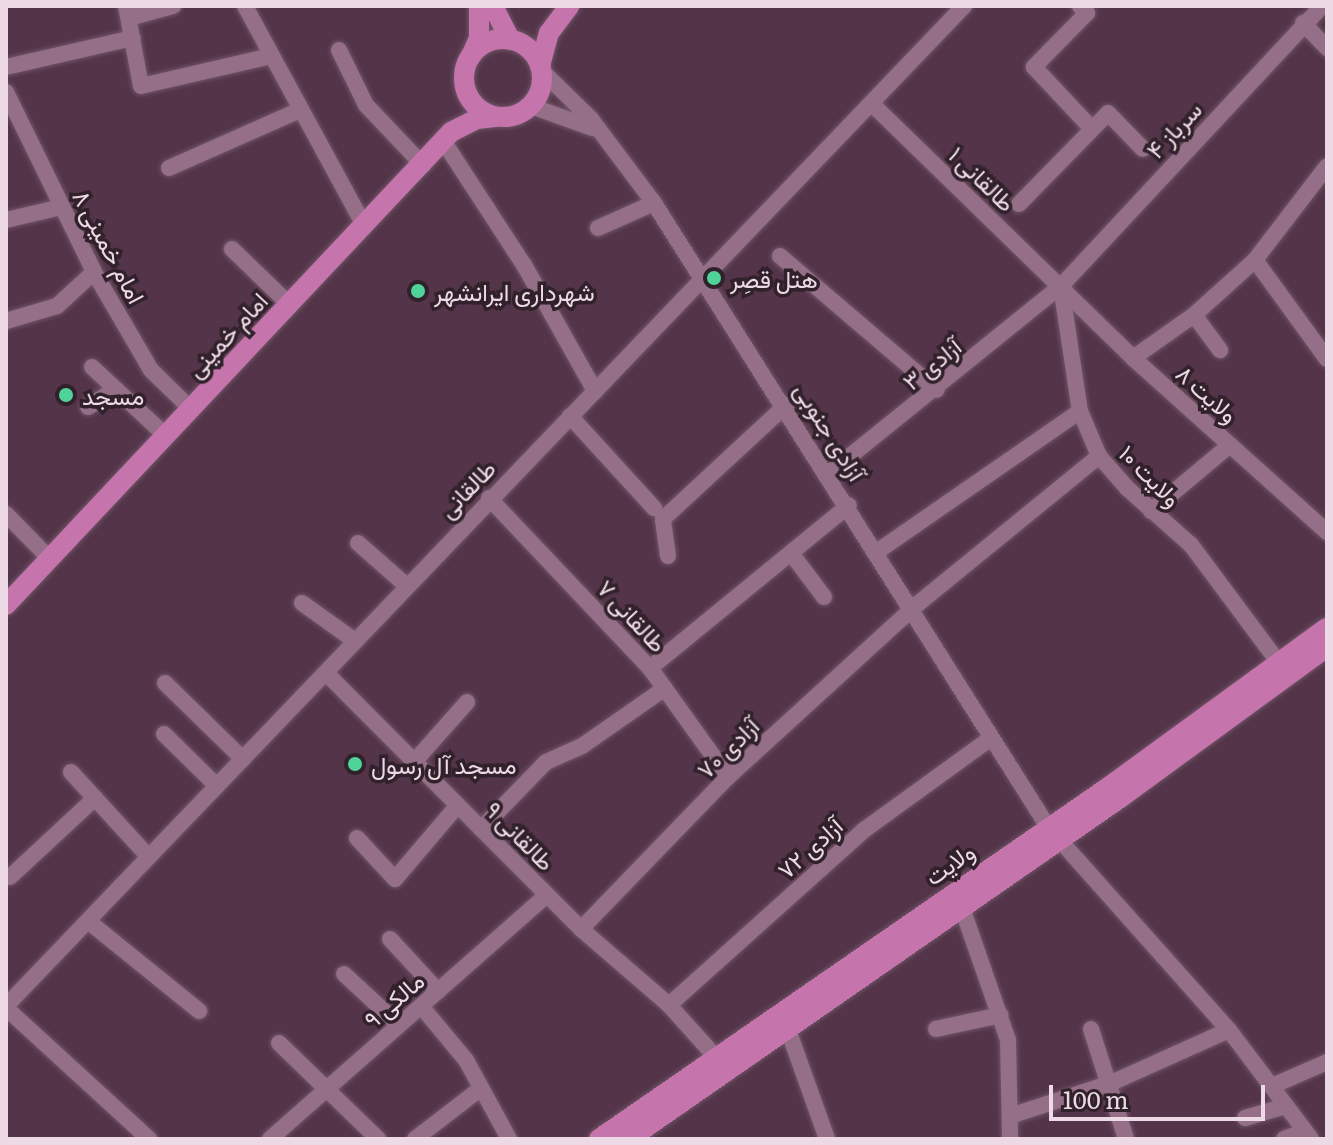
<!DOCTYPE html>
<html>
<head>
<meta charset="utf-8">
<style>
  body { margin:0 }
  #map { position:relative; width:1333px; height:1145px; overflow:hidden; background:#543449; font-family:Literata,Vazirmatn,serif }
  div>[style] { position:absolute }
  .roads { filter:drop-shadow(0 0 2px #6f5466) drop-shadow(0 0 2px #6f5466) }
  .minor>* { height:16px; margin:-8px; padding:0 8px; transform-origin:8px; border-radius:8px; background:#946f87 }
  .major>* { height:20px; margin:-10px; padding:0 10px; transform-origin:10px; border-radius:10px; background:#c674ac }
  .major>.ring { margin:-10px; padding:0; box-sizing:content-box; background:none; border:20px solid #c674ac; border-radius:50% }
  .dots>* { width:22px; height:22px; translate:-50% -50%; box-sizing:border-box; border:4px solid #30212b; border-radius:50% }
  span { translate:-50% -50%; white-space:nowrap; text-align:center; line-height:1.15; -webkit-text-stroke:7px #30212b; paint-order:stroke }
  .street-label { font-size:24px; color:#eed9e6 }
  .poi-label { font-size:24px; color:#eed9e6 }
  .left { translate:0 -50%; text-align:left }
  .frame { position:absolute; inset:0; border:8px solid #eed9e6; pointer-events:none }
  .scale { position:absolute; left:1049px; top:1085px; width:216px; height:36px; box-sizing:border-box; border:4px solid #eed9e6; border-top:0; padding-left:10px; font-size:24px; line-height:28px; white-space:nowrap; color:#eed9e6; -webkit-text-stroke:6px #30212b; paint-order:stroke }
</style>
</head>
<body>
<div id="map">
  <div class="roads">
    <div class="minor">
      <i style="left:126px;top:6px;width:81px;rotate:79.4deg"></i>
      <i style="left:141px;top:86px;width:133px;rotate:-13deg"></i>
      <i style="left:245px;top:6px;width:249px;rotate:61.5deg"></i>
      <i style="left:1080px;top:6px;width:10px;rotate:45deg"></i>
      <i style="left:1087px;top:13px;width:76px;rotate:134.5deg"></i>
      <i style="left:1034px;top:67px;width:85px;rotate:46.9deg"></i>
      <i style="left:129px;top:18px;width:46px;rotate:-15.3deg"></i>
      <i style="left:1303px;top:23px;width:35px;rotate:46deg"></i>
      <i style="left:339px;top:50px;width:61px;rotate:63.9deg"></i>
      <i style="left:366px;top:105px;width:83px;rotate:46.5deg"></i>
      <i style="left:6px;top:67px;width:130px;rotate:-12.9deg"></i>
      <i style="left:542px;top:71px;width:69px;rotate:44.4deg"></i>
      <i style="left:591px;top:119px;width:105px;rotate:53.1deg"></i>
      <i style="left:654px;top:203px;width:738px;rotate:57.73deg"></i>
      <i style="left:1048px;top:827px;width:272px;rotate:48.3deg"></i>
      <i style="left:1229px;top:1030px;width:136px;rotate:53deg"></i>
      <i style="left:6px;top:92px;width:200px;rotate:63.9deg"></i>
      <i style="left:94px;top:272px;width:113px;rotate:59.8deg"></i>
      <i style="left:151px;top:370px;width:56px;rotate:44.3deg"></i>
      <i style="left:872px;top:104px;width:364px;rotate:44.2deg"></i>
      <i style="left:1133px;top:358px;width:261px;rotate:41.9deg"></i>
      <i style="left:531px;top:106px;width:65px;rotate:19.8deg"></i>
      <i style="left:444px;top:142px;width:147px;rotate:57deg"></i>
      <i style="left:524px;top:265px;width:145px;rotate:60.6deg"></i>
      <i style="left:169px;top:168px;width:143px;rotate:-23.9deg"></i>
      <i style="left:1019px;top:204px;width:127px;rotate:-45.6deg"></i>
      <i style="left:1108px;top:113px;width:50px;rotate:45.8deg"></i>
      <i style="left:6px;top:220px;width:57px;rotate:-13.1deg"></i>
      <i style="left:598px;top:228px;width:61px;rotate:-24.1deg"></i>
      <i style="left:232px;top:249px;width:79px;rotate:44deg"></i>
      <i style="left:780px;top:256px;width:206px;rotate:40.5deg"></i>
      <i style="left:1255px;top:260px;width:122px;rotate:54deg"></i>
      <i style="left:1061px;top:286px;width:126px;rotate:81.4deg"></i>
      <i style="left:1080px;top:411px;width:49px;rotate:67.1deg"></i>
      <i style="left:1099px;top:456px;width:43px;rotate:48.8deg"></i>
      <i style="left:1127px;top:488px;width:86px;rotate:41.7deg"></i>
      <i style="left:1191px;top:545px;width:147px;rotate:53.3deg"></i>
      <i style="left:1194px;top:315px;width:44px;rotate:53.4deg"></i>
      <i style="left:6px;top:321px;width:53px;rotate:-16.4deg"></i>
      <i style="left:57px;top:306px;width:50px;rotate:-42.6deg"></i>
      <i style="left:1133px;top:358px;width:75px;rotate:-35.2deg"></i>
      <i style="left:1194px;top:315px;width:82px;rotate:-42deg"></i>
      <i style="left:1255px;top:260px;width:118px;rotate:-52.5deg"></i>
      <i style="left:92px;top:367px;width:101px;rotate:43deg"></i>
      <i style="left:88px;top:407px;width:33px;rotate:-33deg"></i>
      <i style="left:570px;top:416px;width:125px;rotate:47.6deg"></i>
      <i style="left:829px;top:473px;width:298px;rotate:-38.9deg"></i>
      <i style="left:1061px;top:286px;width:383px;rotate:-47deg"></i>
      <i style="left:489px;top:498px;width:234px;rotate:46.6deg"></i>
      <i style="left:650px;top:668px;width:134px;rotate:54.4deg"></i>
      <i style="left:1151px;top:511px;width:103px;rotate:-39.9deg"></i>
      <i style="left:6px;top:514px;width:63px;rotate:45.6deg"></i>
      <i style="left:358px;top:543px;width:65px;rotate:41.3deg"></i>
      <i style="left:878px;top:551px;width:246px;rotate:-34.7deg"></i>
      <i style="left:791px;top:553px;width:55px;rotate:53.1deg"></i>
      <i style="left:668px;top:556px;width:37px;rotate:-98deg"></i>
      <i style="left:663px;top:519px;width:168px;rotate:-42.8deg"></i>
      <i style="left:302px;top:603px;width:65px;rotate:35.6deg"></i>
      <i style="left:650px;top:668px;width:257px;rotate:-39.3deg"></i>
      <i style="left:326px;top:673px;width:361px;rotate:45.1deg"></i>
      <i style="left:581px;top:929px;width:116px;rotate:40.8deg"></i>
      <i style="left:669px;top:1005px;width:69px;rotate:48deg"></i>
      <i style="left:165px;top:683px;width:109px;rotate:44.3deg"></i>
      <i style="left:164px;top:734px;width:74px;rotate:44.5deg"></i>
      <i style="left:414px;top:762px;width:80px;rotate:-48.5deg"></i>
      <i style="left:71px;top:772px;width:115px;rotate:47.5deg"></i>
      <i style="left:481px;top:829px;width:93px;rotate:-45.9deg"></i>
      <i style="left:546px;top:762px;width:39px;rotate:-24deg"></i>
      <i style="left:582px;top:746px;width:101px;rotate:-34.9deg"></i>
      <i style="left:357px;top:838px;width:56px;rotate:47.2deg"></i>
      <i style="left:395px;top:879px;width:97px;rotate:-49.6deg"></i>
      <i style="left:10px;top:877px;width:116px;rotate:-42.9deg"></i>
      <i style="left:961px;top:905px;width:143px;rotate:70.8deg"></i>
      <i style="left:1008px;top:1040px;width:99px;rotate:88.8deg"></i>
      <i style="left:88px;top:921px;width:143px;rotate:39deg"></i>
      <i style="left:581px;top:929px;width:211px;rotate:-46deg"></i>
      <i style="left:728px;top:777px;width:252px;rotate:-42.4deg"></i>
      <i style="left:914px;top:607px;width:239px;rotate:-39.2deg"></i>
      <i style="left:390px;top:939px;width:71px;rotate:47.3deg"></i>
      <i style="left:344px;top:974px;width:75px;rotate:42.8deg"></i>
      <i style="left:669px;top:1005px;width:262px;rotate:-41.9deg"></i>
      <i style="left:864px;top:830px;width:157px;rotate:-35.9deg"></i>
      <i style="left:6px;top:1006px;width:1385px;rotate:-46.23deg"></i>
      <i style="left:421px;top:1006px;width:70px;rotate:50.2deg"></i>
      <i style="left:466px;top:1060px;width:90px;rotate:61.4deg"></i>
      <i style="left:6px;top:1008px;width:194px;rotate:42.5deg"></i>
      <i style="left:787px;top:1027px;width:119px;rotate:70.3deg"></i>
      <i style="left:936px;top:1029px;width:66px;rotate:-12.2deg"></i>
      <i style="left:1091px;top:1029px;width:115px;rotate:72.3deg"></i>
      <i style="left:279px;top:1043px;width:138px;rotate:44.1deg"></i>
      <i style="left:1272px;top:1086px;width:60px;rotate:-23.6deg"></i>
      <i style="left:1010px;top:1116px;width:106px;rotate:-18.1deg"></i>
      <i style="left:1111px;top:1083px;width:129px;rotate:-24.2deg"></i>
      <i style="left:1245px;top:1118px;width:43px;rotate:-16.3deg"></i>
      <i style="left:270px;top:1139px;width:369px;rotate:-41.4deg"></i>
      <i style="left:415px;top:1139px;width:82px;rotate:-37.6deg"></i>
      <i style="left:1284px;top:1139px;width:22px;rotate:-21deg"></i>
    </div>
    <div class="major">
      <i style="left:493px;top:6px;width:38px;rotate:63deg"></i>
      <i class="ring" style="left:464px;top:39px;width:58px;height:58px"></i>
      <i style="left:471px;top:56px;width:20px;rotate:-66deg"></i>
      <i style="left:479px;top:38px;width:32px;rotate:-90deg"></i>
      <i style="left:540px;top:66px;width:34px;rotate:-75deg"></i>
      <i style="left:549px;top:33px;width:34px;rotate:-53deg"></i>
      <i style="left:6px;top:605px;width:649px;rotate:-46.75deg"></i>
      <i style="left:451px;top:132px;width:29px;rotate:-27deg"></i>
      <i style="left:477px;top:119px;width:18px;rotate:-6deg"></i>
      <i style="left:599px;top:1139px;width:621px;rotate:-34.64deg"></i>
      <i style="left:1110px;top:786px;width:268px;rotate:-36.1deg"></i>
      <i style="left:629px;top:1139px;width:598px;rotate:-34.78deg"></i>
      <i style="left:1120px;top:798px;width:256px;rotate:-36.1deg"></i>
    </div>
  </div>
  <div class="dots">
    <i style="left:714px;top:278px;background:#50d398"></i>
    <i style="left:418px;top:291px;background:#50d398"></i>
    <i style="left:66px;top:395px;background:#50d398"></i>
    <i style="left:355px;top:764px;background:#50d398"></i>
  </div>
  <div class="street-label">
    <span style="left:1173px;top:129px;rotate:-47deg">سرباز ۴</span>
    <span style="left:983px;top:178px;rotate:44deg">طالقانی ۱</span>
    <span style="left:110px;top:246px;rotate:62deg">امام خمینی ۸</span>
    <span style="left:226px;top:334px;rotate:-47deg">امام خمینی</span>
    <span style="left:931px;top:363px;rotate:-39deg">آزادی ۳</span>
    <span style="left:1208px;top:393px;rotate:42deg">ولایت ۸</span>
    <span style="left:831px;top:431px;rotate:58deg">آزادی جنوبی</span>
    <span style="left:1151px;top:475px;rotate:45deg">ولایت ۱۰</span>
    <span style="left:466px;top:488px;rotate:-46deg">طالقانی</span>
    <span style="left:633px;top:615px;rotate:47deg">طالقانی ۷</span>
    <span style="left:727px;top:747px;rotate:-44deg">آزادی ۷۰</span>
    <span style="left:521px;top:835px;rotate:45deg">طالقانی ۹</span>
    <span style="left:809px;top:847px;rotate:-42deg">آزادی ۷۲</span>
    <span style="left:949px;top:863px;rotate:-35deg">ولایت</span>
    <span style="left:393px;top:999px;rotate:-41deg">مالکی ۹</span>
  </div>
  <div class="poi-label">
    <span class="left" style="left:730px;top:278px">هتل قصِر</span>
    <span class="left" style="left:434px;top:291px">شهرداری ایرانشهر</span>
    <span class="left" style="left:82px;top:395px">مسجد</span>
    <span class="left" style="left:371px;top:764px">مسجد آل رسول</span>
  </div>
  <div class="frame"></div>
  <div class="scale">100 m</div>
</div>
</body>
</html>
